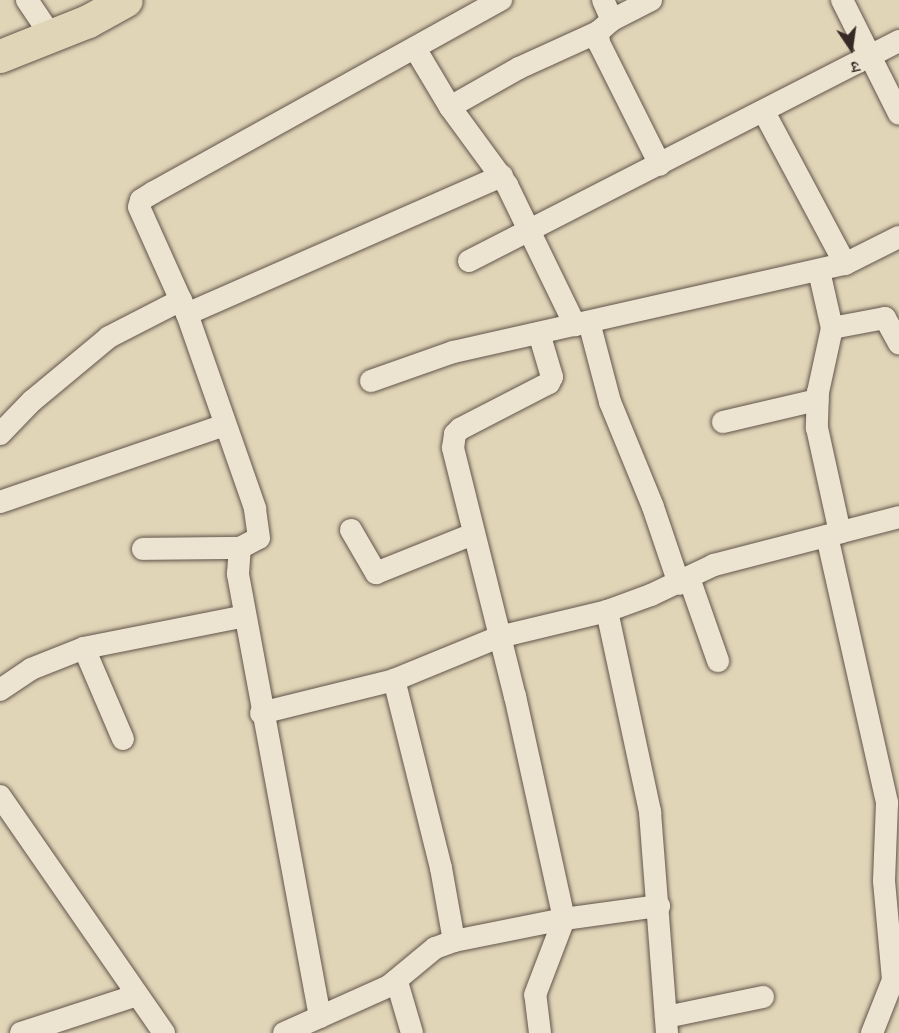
<!DOCTYPE html>
<html>
<head>
<meta charset="utf-8">
<style>
  body { margin:0 }
  #map { position:relative; width:899px; height:1033px; overflow:hidden; background:#e1d5b8; font-family:Vollkorn,"Noto Serif Devanagari",serif }
  div>[style] { position:absolute }
  .roads { filter:drop-shadow(0 0 2px #62554a) drop-shadow(0 0 2px #62554a) }
  .minor>* { height:22px; margin:-11px; padding:0 11px; transform-origin:11px; border-radius:11px; background:#ece4d1 }
  .highway>* { height:33px; margin:-16.5px; padding:0 16.5px; transform-origin:16.5px; border-radius:16.5px; background:#e1d5b8 }
  span { translate:-50% -50%; white-space:nowrap; text-align:center; line-height:1.15; -webkit-text-stroke:5px #ece4d1; paint-order:stroke }
  .north { position:absolute; left:821px; top:18px; width:60px; height:60px; -webkit-text-stroke:4px #ece4d1; paint-order:stroke; rotate:167deg; font-size:16px; font-weight:700; line-height:24px; text-align:center; color:#372a26 }
  .north::after { content:''; display:block; margin:auto; width:21px; height:27px; background:#372a26; clip-path:polygon(50% 0,100% 100%,50% 72%,0 100%) }
</style>
</head>
<body>
<div id="map">
  <div class="roads">
    <div class="minor">
      <i style="left:27px;top:0;width:45px;rotate:56deg"></i>
      <i style="left:603px;top:0;width:22px;rotate:66deg"></i>
      <i style="left:612px;top:20px;width:18px;rotate:139deg"></i>
      <i style="left:598px;top:32px;width:11px;rotate:85deg"></i>
      <i style="left:599px;top:43px;width:136px;rotate:63.4deg"></i>
      <i style="left:842px;top:0;width:127px;rotate:63.4deg"></i>
      <i style="left:612px;top:20px;width:44px;rotate:-27.1deg"></i>
      <i style="left:416px;top:50px;width:66px;rotate:59.2deg"></i>
      <i style="left:450px;top:107px;width:97px;rotate:53.8deg"></i>
      <i style="left:507px;top:185px;width:156px;rotate:64.1deg"></i>
      <i style="left:450px;top:107px;width:79px;rotate:-29.5deg"></i>
      <i style="left:519px;top:68px;width:87px;rotate:-24.5deg"></i>
      <i style="left:764px;top:112px;width:172px;rotate:61.9deg"></i>
      <i style="left:469px;top:261px;width:483px;rotate:-27.1deg"></i>
      <i style="left:819px;top:271px;width:58px;rotate:77.2deg"></i>
      <i style="left:832px;top:328px;width:66px;rotate:102.3deg"></i>
      <i style="left:818px;top:392px;width:36px;rotate:92deg"></i>
      <i style="left:817px;top:428px;width:107px;rotate:77.6deg"></i>
      <i style="left:187px;top:314px;width:344px;rotate:-23.7deg"></i>
      <i style="left:589px;top:322px;width:83px;rotate:75.3deg"></i>
      <i style="left:610px;top:402px;width:113px;rotate:67.7deg"></i>
      <i style="left:653px;top:507px;width:81px;rotate:71.3deg"></i>
      <i style="left:832px;top:328px;width:54px;rotate:-10.7deg"></i>
      <i style="left:885px;top:318px;width:29px;rotate:61deg"></i>
      <i style="left:539px;top:333px;width:46px;rotate:73.5deg"></i>
      <i style="left:552px;top:377px;width:7px;rotate:117deg"></i>
      <i style="left:549px;top:383px;width:100px;rotate:152.7deg"></i>
      <i style="left:460px;top:429px;width:7px;rotate:135deg"></i>
      <i style="left:455px;top:434px;width:14px;rotate:98deg"></i>
      <i style="left:453px;top:448px;width:256px;rotate:76deg"></i>
      <i style="left:515px;top:696px;width:228px;rotate:77.6deg"></i>
      <i style="left:564px;top:919px;width:96px;rotate:-7.8deg"></i>
      <i style="left:371px;top:381px;width:87px;rotate:-19.5deg"></i>
      <i style="left:453px;top:352px;width:402px;rotate:-12.7deg"></i>
      <i style="left:845px;top:264px;width:60px;rotate:-26.6deg"></i>
      <i style="left:723px;top:422px;width:97px;rotate:-13.2deg"></i>
      <i style="left:0;top:434px;width:46px;rotate:-45.9deg"></i>
      <i style="left:32px;top:401px;width:100px;rotate:-39.7deg"></i>
      <i style="left:109px;top:337px;width:81px;rotate:-27.2deg"></i>
      <i style="left:0;top:502px;width:238px;rotate:-18.9deg"></i>
      <i style="left:351px;top:530px;width:50px;rotate:59.8deg"></i>
      <i style="left:376px;top:573px;width:105px;rotate:-21.9deg"></i>
      <i style="left:827px;top:536px;width:274px;rotate:77.3deg"></i>
      <i style="left:887px;top:803px;width:78px;rotate:92.2deg"></i>
      <i style="left:884px;top:881px;width:99px;rotate:84.8deg"></i>
      <i style="left:893px;top:980px;width:57px;rotate:111.6deg"></i>
      <i style="left:143px;top:549px;width:97px;rotate:-0.6deg"></i>
      <i style="left:689px;top:578px;width:88px;rotate:70.7deg"></i>
      <i style="left:607px;top:611px;width:206px;rotate:77.9deg"></i>
      <i style="left:650px;top:812px;width:222px;rotate:85.6deg"></i>
      <i style="left:84px;top:648px;width:99px;rotate:66.8deg"></i>
      <i style="left:0;top:690px;width:37px;rotate:-34deg"></i>
      <i style="left:31px;top:669px;width:57px;rotate:-21.6deg"></i>
      <i style="left:84px;top:648px;width:164px;rotate:-11.2deg"></i>
      <i style="left:261px;top:713px;width:137px;rotate:-13.9deg"></i>
      <i style="left:394px;top:680px;width:113px;rotate:-22.3deg"></i>
      <i style="left:499px;top:637px;width:111px;rotate:-13.5deg"></i>
      <i style="left:607px;top:611px;width:47px;rotate:-20deg"></i>
      <i style="left:651px;top:595px;width:70px;rotate:-25.5deg"></i>
      <i style="left:714px;top:565px;width:191px;rotate:-14.5deg"></i>
      <i style="left:0;top:796px;width:288px;rotate:55.3deg"></i>
      <i style="left:454px;top:941px;width:112px;rotate:-11.3deg"></i>
      <i style="left:397px;top:982px;width:53px;rotate:73.6deg"></i>
      <i style="left:320px;top:1017px;width:451px;rotate:-100.5deg"></i>
      <i style="left:238px;top:574px;width:26px;rotate:-86deg"></i>
      <i style="left:240px;top:548px;width:21px;rotate:-28deg"></i>
      <i style="left:259px;top:538px;width:30px;rotate:-98deg"></i>
      <i style="left:255px;top:508px;width:206px;rotate:-109.3deg"></i>
      <i style="left:187px;top:314px;width:117px;rotate:-114.2deg"></i>
      <i style="left:139px;top:207px;width:7px;rotate:-74deg"></i>
      <i style="left:141px;top:200px;width:15px;rotate:-32deg"></i>
      <i style="left:154px;top:192px;width:397px;rotate:-29deg"></i>
      <i style="left:666px;top:1017px;width:99px;rotate:-11.7deg"></i>
      <i style="left:21px;top:1033px;width:122px;rotate:-18.1deg"></i>
      <i style="left:284px;top:1033px;width:115px;rotate:-24.1deg"></i>
      <i style="left:389px;top:986px;width:60px;rotate:-39.6deg"></i>
      <i style="left:435px;top:948px;width:20px;rotate:-20deg"></i>
      <i style="left:454px;top:941px;width:74px;rotate:-100.1deg"></i>
      <i style="left:441px;top:868px;width:194px;rotate:-104deg"></i>
      <i style="left:540px;top:1033px;width:38px;rotate:-97deg"></i>
      <i style="left:535px;top:995px;width:81px;rotate:-69.1deg"></i>
    </div>
    <div class="highway">
      <i style="left:0;top:56px;width:95px;rotate:-21.7deg"></i>
      <i style="left:88px;top:21px;width:43px;rotate:-28.9deg"></i>
    </div>
  </div>
  <div class="north">उ</div>
</div>
</body>
</html>
